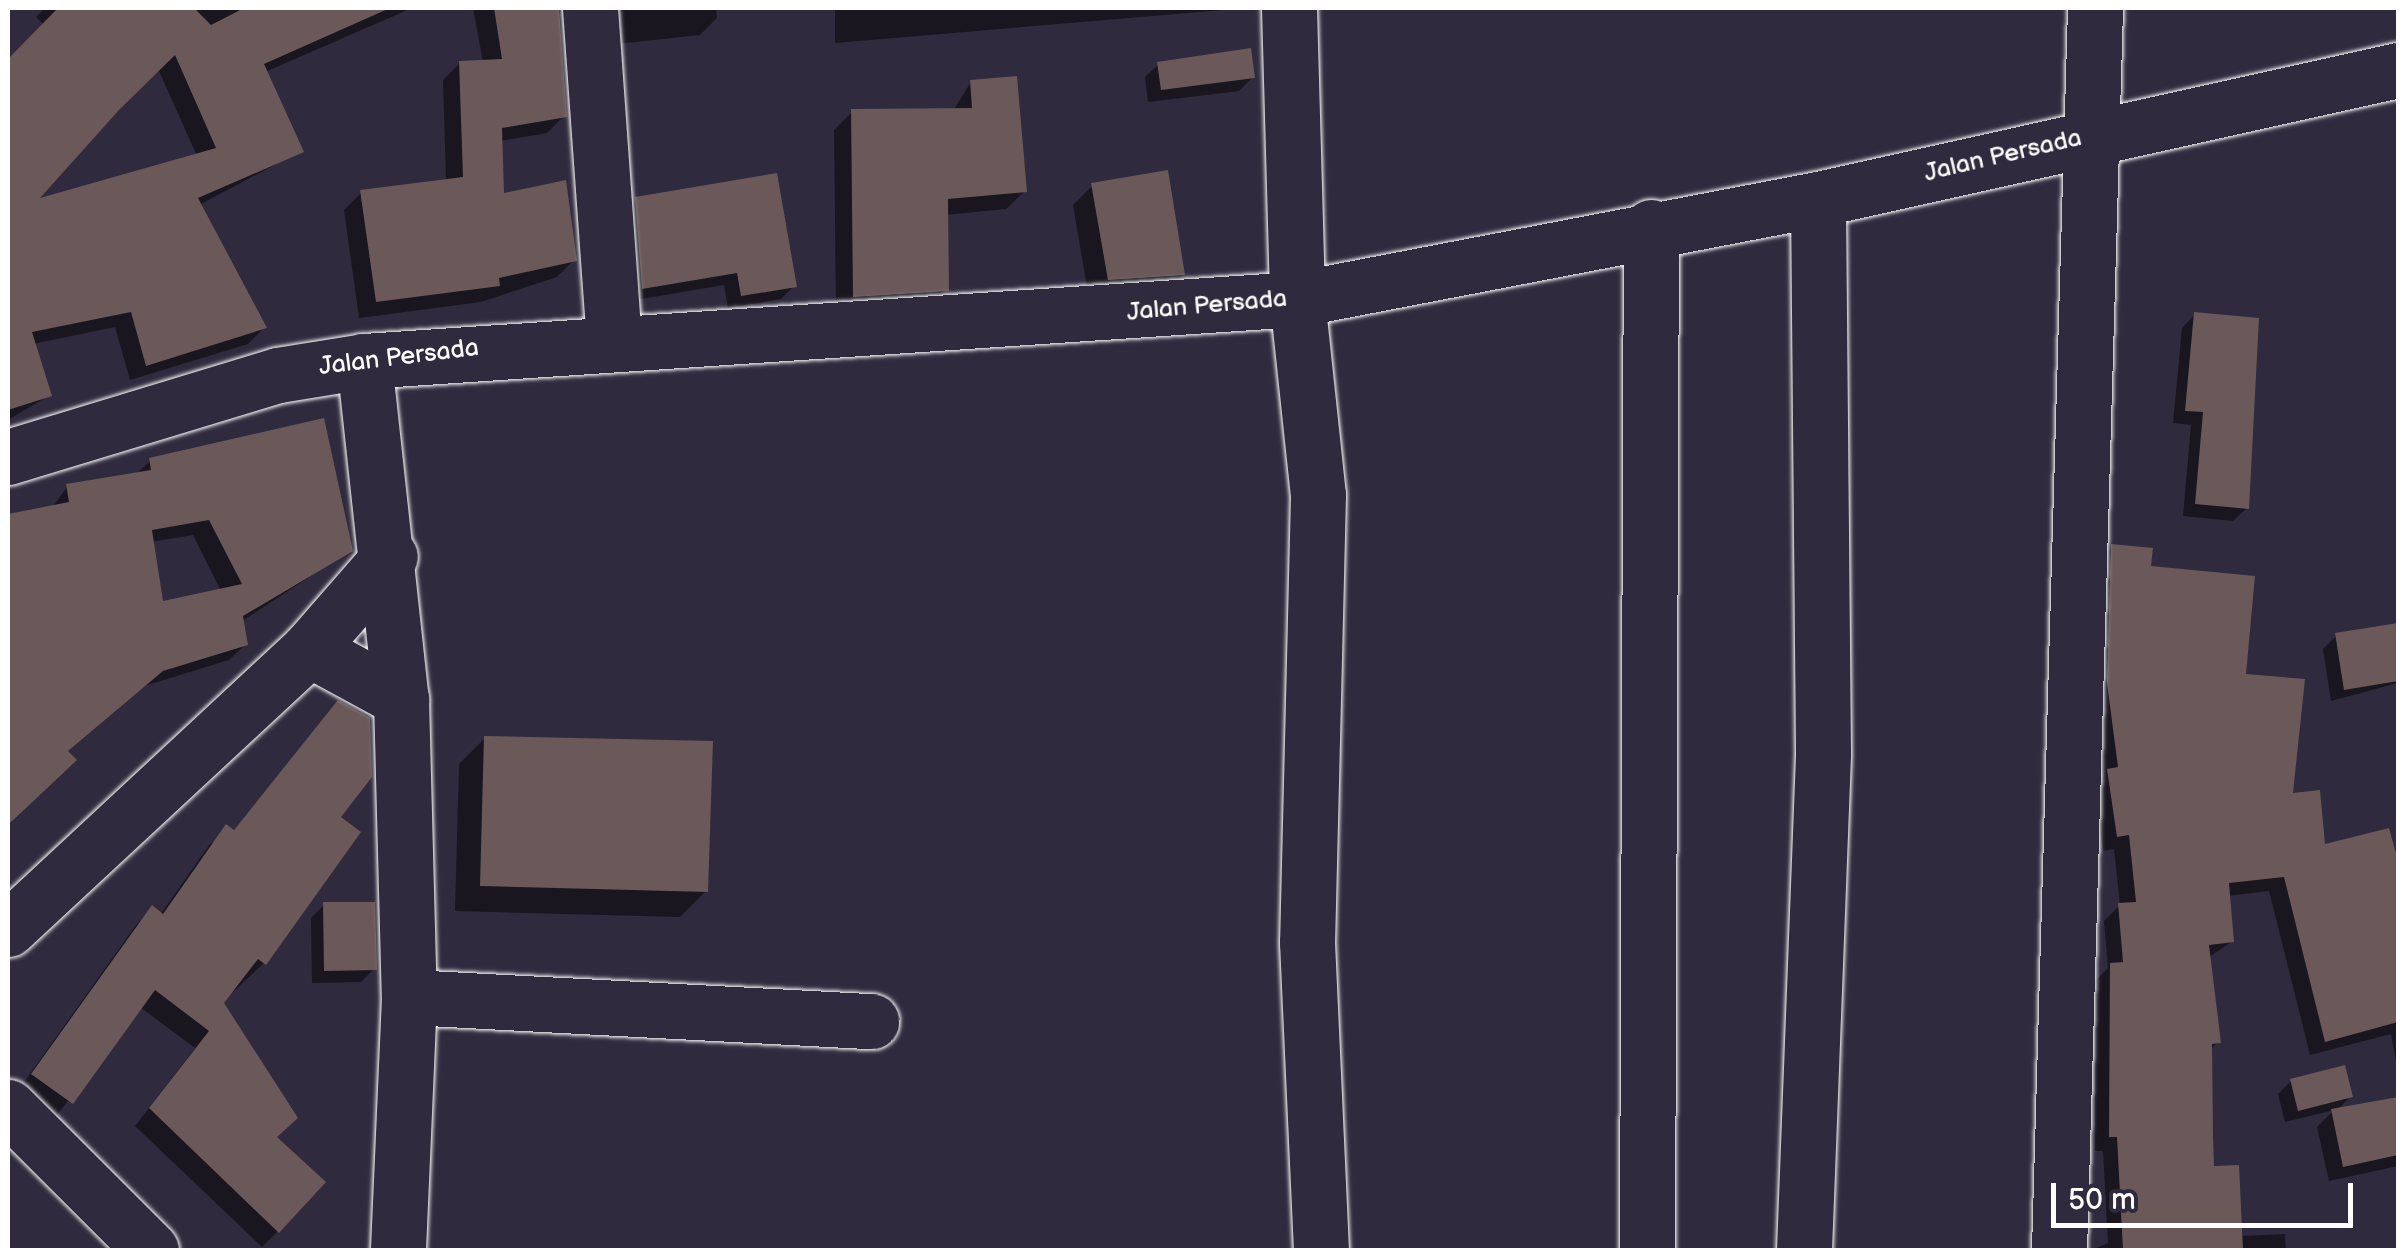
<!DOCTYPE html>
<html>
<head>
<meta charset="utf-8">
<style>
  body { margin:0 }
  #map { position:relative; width:2406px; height:1258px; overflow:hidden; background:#2f2a3d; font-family:"Balsamiq Sans",sans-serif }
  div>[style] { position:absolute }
  .shadow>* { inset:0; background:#0007 }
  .building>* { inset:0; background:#6a5958 }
  .roads { filter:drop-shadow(0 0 2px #fff) drop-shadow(0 0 2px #fff) }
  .minor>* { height:55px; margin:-27.5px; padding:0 27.5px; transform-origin:27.5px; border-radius:27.5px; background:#2f2a3d }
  span { translate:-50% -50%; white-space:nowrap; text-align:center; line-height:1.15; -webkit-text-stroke:9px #2f2a3d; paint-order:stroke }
  .street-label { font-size:25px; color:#fff }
  .frame { position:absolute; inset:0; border:10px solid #fff; pointer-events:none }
  .scale { position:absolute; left:2051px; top:1183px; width:302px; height:45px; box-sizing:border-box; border:5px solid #fff; border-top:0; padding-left:12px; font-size:30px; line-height:35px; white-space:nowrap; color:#fff; -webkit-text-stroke:8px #2f2a3d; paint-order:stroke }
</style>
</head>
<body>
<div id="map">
  <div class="shadow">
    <i style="clip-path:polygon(45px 8px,412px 8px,265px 72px,301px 151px,199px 205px,264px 328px,248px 344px,130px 380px,115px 327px,33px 344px,50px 395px,8px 420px,8px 238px,197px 156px,158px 69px,28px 206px,8px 193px,8px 62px,44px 25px,36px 17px)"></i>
    <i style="clip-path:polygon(473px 8px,560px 8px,564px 116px,547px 133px,500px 141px,502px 196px,574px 260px,557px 277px,481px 302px,359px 318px,344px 210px,361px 193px,446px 181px,443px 80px,460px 63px,483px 62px)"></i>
    <i style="clip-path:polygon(599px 8px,716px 8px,717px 18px,700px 35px,607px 45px)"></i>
    <i style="clip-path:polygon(835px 8px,1247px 8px,835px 43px)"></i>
    <i style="clip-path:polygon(1159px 64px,1252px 78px,1239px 91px,1148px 102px,1145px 77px)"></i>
    <i style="clip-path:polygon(971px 82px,1025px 191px,1006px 209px,945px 215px,946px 290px,928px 308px,836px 314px,834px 130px,852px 112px,953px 111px)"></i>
    <i style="clip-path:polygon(1093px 185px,1183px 274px,1163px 294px,1089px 299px,1073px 205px)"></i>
    <i style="clip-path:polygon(636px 199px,794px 286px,781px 299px,728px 308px,724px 285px,629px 301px,623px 213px)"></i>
    <i style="clip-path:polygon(2195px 314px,2247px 508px,2233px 521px,2183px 516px,2191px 425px,2173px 423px,2182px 328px)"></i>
    <i style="clip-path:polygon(evenodd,150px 461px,351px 550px,242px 621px,246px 644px,229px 660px,144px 686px,66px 752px,73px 760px,8px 826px,8px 517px,52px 508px,67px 487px,135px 475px,150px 461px,193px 535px,221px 591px,161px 604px,151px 542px,193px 535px)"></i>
    <i style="clip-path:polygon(2112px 547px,2148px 569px,2244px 676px,2290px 796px,2323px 848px,2388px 831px,2398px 870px,2398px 1073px,2391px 1034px,2310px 1055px,2269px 891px,2227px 896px,2231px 942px,2208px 958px,2218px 1042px,2209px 1051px,2212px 1169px,2240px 1236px,2285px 1234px,2286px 1250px,2092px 1250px,2108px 1243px,2103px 1151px,2095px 1151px,2095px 981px,2108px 968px,2104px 921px,2120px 905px,2114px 849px,2103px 851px,2093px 787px,2103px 777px,2092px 699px,2096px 562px)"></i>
    <i style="clip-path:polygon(2398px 625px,2398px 683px,2331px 701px,2323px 649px,2336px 636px)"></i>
    <i style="clip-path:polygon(338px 703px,337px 817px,264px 963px,221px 1003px,278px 1231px,262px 1247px,135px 1126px,195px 1048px,140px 1007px,54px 1119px,17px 1092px,136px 925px,152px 909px,160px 915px,210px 844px,232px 832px)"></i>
    <i style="clip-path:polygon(485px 738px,706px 891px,680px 917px,455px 911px,459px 764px)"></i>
    <i style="clip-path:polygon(324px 905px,374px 969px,361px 982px,312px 983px,311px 918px)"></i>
    <i style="clip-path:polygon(2291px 1081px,2351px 1096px,2336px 1111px,2398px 1100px,2398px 1166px,2329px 1181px,2317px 1127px,2334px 1110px,2285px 1122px,2278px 1094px)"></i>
  </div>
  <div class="building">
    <i style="clip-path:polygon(evenodd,58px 8px,194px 8px,211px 25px,244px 8px,390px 8px,264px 64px,304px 152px,198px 198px,267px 328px,146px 366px,131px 312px,32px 332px,52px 396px,8px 410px,8px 59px,58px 8px,175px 55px,216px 148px,40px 198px,119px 110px,175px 55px)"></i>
    <i style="clip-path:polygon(494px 8px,559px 8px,567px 117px,502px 128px,504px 193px,566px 180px,577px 261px,499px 278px,500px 286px,376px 302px,360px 190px,463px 177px,459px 61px,502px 59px)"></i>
    <i style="clip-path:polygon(1251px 48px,1255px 78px,1161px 90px,1157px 62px)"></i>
    <i style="clip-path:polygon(1017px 76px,1027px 192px,948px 199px,949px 291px,853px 297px,851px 109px,972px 108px,970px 80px)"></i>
    <i style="clip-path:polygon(1168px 170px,1185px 275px,1108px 280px,1091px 183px)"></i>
    <i style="clip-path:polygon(777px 173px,797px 287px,741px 296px,737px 273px,642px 289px,635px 197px)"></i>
    <i style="clip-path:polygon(2194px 312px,2259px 318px,2249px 509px,2195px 504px,2203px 412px,2185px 411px)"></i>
    <i style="clip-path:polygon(evenodd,324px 418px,353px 551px,243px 616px,248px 645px,163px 671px,68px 751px,77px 760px,8px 825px,8px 514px,69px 502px,66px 484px,151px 470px,149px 458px,324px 418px,209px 520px,242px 584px,163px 601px,152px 530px,209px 520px)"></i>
    <i style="clip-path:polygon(2111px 544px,2153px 548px,2151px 566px,2255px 576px,2246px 674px,2305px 679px,2293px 793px,2320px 790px,2325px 844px,2389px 828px,2398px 861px,2398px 1022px,2325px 1042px,2284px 877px,2229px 883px,2234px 942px,2209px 945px,2221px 1043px,2212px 1044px,2213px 1135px,2214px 1166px,2239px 1165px,2243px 1250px,2123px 1250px,2117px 1137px,2109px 1137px,2110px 963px,2123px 962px,2118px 903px,2136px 902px,2129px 835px,2117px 837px,2107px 769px,2118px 767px,2107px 683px)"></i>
    <i style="clip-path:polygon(2398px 623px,2398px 681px,2344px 690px,2335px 633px)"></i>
    <i style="clip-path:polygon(338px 700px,370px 718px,372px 777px,341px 817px,361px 832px,266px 965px,258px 959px,224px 1003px,298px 1118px,277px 1137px,326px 1182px,279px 1233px,149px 1108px,209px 1031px,155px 990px,73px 1104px,31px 1074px,152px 905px,163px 914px,226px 824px,234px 830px)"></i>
    <i style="clip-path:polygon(484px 736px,713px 741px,708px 892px,480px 886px)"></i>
    <i style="clip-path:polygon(323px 902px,375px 902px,377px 970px,324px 971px)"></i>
    <i style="clip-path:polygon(2345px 1065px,2353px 1097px,2298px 1111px,2290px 1079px)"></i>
    <i style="clip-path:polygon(2398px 1097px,2398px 1155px,2343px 1167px,2331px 1109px)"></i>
  </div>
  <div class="roads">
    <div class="minor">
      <i style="left:590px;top:8px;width:332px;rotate:85.9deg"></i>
      <i style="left:1289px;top:8px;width:291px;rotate:88.4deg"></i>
      <i style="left:1297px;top:299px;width:197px;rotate:83.9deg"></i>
      <i style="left:1318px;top:495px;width:447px;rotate:91.4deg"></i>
      <i style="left:1307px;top:942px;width:308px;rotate:87.4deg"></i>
      <i style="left:364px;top:361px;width:340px;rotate:83.8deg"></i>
      <i style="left:401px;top:699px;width:298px;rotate:88.5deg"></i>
      <i style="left:409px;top:997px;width:253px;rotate:92.5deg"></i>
      <i style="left:8px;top:457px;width:282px;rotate:-16.9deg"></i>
      <i style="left:278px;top:375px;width:87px;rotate:-9.2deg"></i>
      <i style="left:364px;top:361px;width:935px;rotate:-3.8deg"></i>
      <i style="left:1297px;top:299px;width:531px;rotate:-10.87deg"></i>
      <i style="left:1818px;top:199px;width:594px;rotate:-12.54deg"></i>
      <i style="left:309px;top:649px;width:105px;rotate:28.5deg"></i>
      <i style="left:8px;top:929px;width:411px;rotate:-42.9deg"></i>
      <i style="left:309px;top:649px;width:123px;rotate:-48.9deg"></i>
      <i style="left:409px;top:997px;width:463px;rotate:3deg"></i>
      <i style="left:8px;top:1107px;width:202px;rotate:45deg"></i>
      <i style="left:1647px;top:1250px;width:1023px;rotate:-89.78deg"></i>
      <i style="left:1804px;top:1250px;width:497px;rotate:-87.8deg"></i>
      <i style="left:1823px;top:753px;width:554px;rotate:-90.52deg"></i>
      <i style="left:2059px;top:1250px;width:1243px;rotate:-88.34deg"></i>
    </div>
  </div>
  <div class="street-label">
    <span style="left:2003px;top:156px;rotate:-13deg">Jalan Persada</span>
    <span style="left:1207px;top:306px;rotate:-5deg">Jalan Persada</span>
    <span style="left:399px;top:358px;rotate:-7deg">Jalan Persada</span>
  </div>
  <div class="frame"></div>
  <div class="scale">50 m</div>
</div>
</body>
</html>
